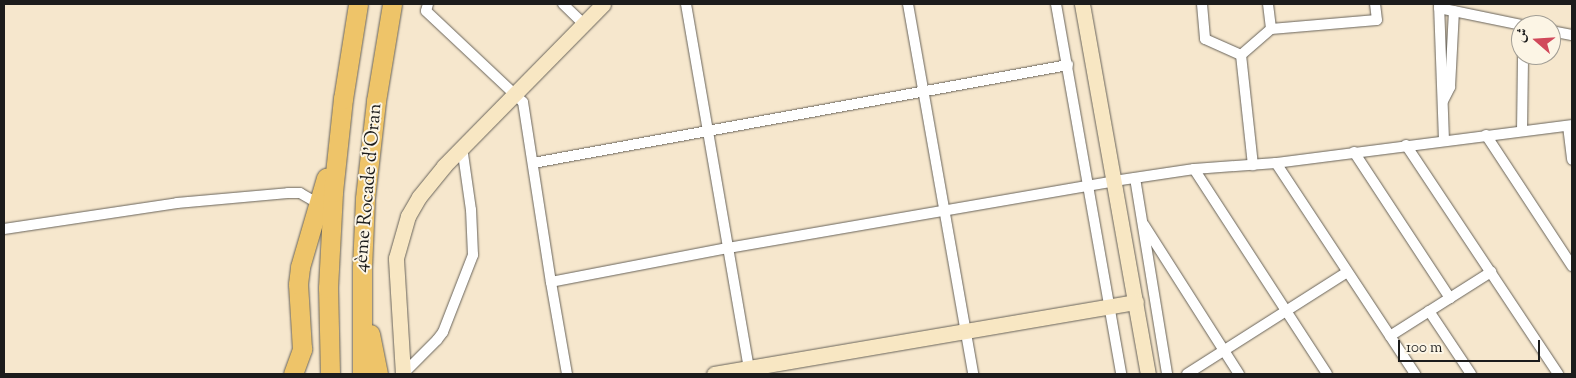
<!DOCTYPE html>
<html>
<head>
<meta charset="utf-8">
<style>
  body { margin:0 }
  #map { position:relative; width:1576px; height:378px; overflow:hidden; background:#f6e7cd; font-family:"Sorts Mill Goudy",Amiri,serif }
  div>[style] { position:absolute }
  .roads { filter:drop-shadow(0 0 1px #68635a) drop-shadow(0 0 1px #68635a) }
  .street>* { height:10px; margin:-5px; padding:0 5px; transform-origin:5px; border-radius:5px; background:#fff }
  .secondary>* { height:15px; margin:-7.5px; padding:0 7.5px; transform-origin:7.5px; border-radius:7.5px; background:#f8e7c3 }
  .highway>* { height:19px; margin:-9.5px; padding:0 9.5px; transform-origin:9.5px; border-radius:9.5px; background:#eec469 }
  span { translate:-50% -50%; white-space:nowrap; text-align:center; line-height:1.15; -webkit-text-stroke:4px #fcf5e5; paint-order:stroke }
  .street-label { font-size:19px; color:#1c1c1c }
  .frame { position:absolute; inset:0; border:5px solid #1c1c1c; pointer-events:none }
  .north { position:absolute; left:1511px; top:15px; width:50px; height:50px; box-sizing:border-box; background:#fcf5e5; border:1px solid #a29e95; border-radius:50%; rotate:289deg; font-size:14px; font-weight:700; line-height:20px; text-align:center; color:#1c1c1c }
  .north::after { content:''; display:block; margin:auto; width:18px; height:22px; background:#d1495b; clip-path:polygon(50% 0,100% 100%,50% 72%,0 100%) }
  .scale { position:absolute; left:1398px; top:340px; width:142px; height:22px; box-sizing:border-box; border:2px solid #1c1c1c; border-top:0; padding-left:6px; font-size:15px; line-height:18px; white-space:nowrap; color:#1c1c1c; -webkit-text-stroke:4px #fcf5e5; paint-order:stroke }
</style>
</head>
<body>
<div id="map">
  <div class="roads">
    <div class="street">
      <i style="left:428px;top:4px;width:7px;rotate:106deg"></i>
      <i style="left:426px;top:11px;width:133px;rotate:43.2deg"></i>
      <i style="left:523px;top:102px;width:182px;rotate:81.2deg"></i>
      <i style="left:563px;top:4px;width:29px;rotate:44deg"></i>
      <i style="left:686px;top:4px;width:369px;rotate:80.2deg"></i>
      <i style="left:908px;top:4px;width:376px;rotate:80deg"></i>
      <i style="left:1056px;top:4px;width:376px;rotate:80deg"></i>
      <i style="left:1202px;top:4px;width:35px;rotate:85deg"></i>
      <i style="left:1205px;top:39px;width:39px;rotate:24deg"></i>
      <i style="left:1241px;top:55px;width:40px;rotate:-41deg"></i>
      <i style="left:1271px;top:29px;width:106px;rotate:-4.9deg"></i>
      <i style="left:1377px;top:20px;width:16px;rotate:-97deg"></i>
      <i style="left:1268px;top:4px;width:25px;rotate:83deg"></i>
      <i style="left:1439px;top:4px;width:136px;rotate:87.9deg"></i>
      <i style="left:1439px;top:8px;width:85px;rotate:11.6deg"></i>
      <i style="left:1551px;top:31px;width:21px;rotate:11deg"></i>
      <i style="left:1241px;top:55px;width:111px;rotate:83.8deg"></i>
      <i style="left:1443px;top:101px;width:16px;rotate:-63deg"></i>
      <i style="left:1450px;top:87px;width:76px;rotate:-87deg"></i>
      <i style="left:1568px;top:126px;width:34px;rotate:83deg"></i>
      <i style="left:1522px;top:131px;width:76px;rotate:-89.2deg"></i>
      <i style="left:1486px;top:135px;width:157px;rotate:56.7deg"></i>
      <i style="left:1406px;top:145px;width:275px;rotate:56.4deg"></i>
      <i style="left:1354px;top:152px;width:175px;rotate:56.7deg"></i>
      <i style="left:533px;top:163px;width:544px;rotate:-10.38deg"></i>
      <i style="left:1276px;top:163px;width:253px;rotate:56.6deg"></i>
      <i style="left:1194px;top:169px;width:244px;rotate:57deg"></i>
      <i style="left:1135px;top:178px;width:199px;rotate:80.7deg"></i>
      <i style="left:1144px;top:225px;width:177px;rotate:57.5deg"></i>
      <i style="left:4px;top:229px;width:175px;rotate:-8.5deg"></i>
      <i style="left:177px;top:203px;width:111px;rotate:-5.1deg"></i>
      <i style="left:288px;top:193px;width:12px"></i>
      <i style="left:300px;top:193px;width:22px;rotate:30deg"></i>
      <i style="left:1429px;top:311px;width:76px;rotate:56.3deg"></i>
      <i style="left:1390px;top:336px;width:120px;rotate:-32.4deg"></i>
      <i style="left:403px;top:374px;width:48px;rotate:-45deg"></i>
      <i style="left:437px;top:340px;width:10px;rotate:-53deg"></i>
      <i style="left:443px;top:332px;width:83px;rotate:-68.7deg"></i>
      <i style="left:473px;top:255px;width:45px;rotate:-92.5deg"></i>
      <i style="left:471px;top:210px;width:64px;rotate:-98.1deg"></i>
      <i style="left:567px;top:374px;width:93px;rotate:-99.9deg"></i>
      <i style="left:551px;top:282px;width:180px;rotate:-10.9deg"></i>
      <i style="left:728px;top:248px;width:392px;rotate:-9.8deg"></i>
      <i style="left:1114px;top:181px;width:81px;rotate:-8.5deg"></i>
      <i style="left:1194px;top:169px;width:82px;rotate:-4.2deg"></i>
      <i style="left:1276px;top:163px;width:298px;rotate:-7.3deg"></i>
      <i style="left:1187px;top:374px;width:190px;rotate:-32.5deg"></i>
    </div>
    <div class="secondary">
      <i style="left:1082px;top:4px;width:376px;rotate:79.9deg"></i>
      <i style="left:403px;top:374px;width:116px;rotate:-93.5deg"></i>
      <i style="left:396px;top:258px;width:44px;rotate:-74.1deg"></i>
      <i style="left:408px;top:216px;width:22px;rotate:-60deg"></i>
      <i style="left:419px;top:197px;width:40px;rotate:-51deg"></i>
      <i style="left:444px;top:166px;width:227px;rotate:-45.5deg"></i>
      <i style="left:714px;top:374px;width:428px;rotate:-9.7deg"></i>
    </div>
    <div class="highway">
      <i style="left:370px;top:334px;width:41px;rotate:78.7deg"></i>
      <i style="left:293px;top:374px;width:27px;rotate:-70deg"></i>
      <i style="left:302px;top:349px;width:65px;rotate:-93.5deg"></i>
      <i style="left:298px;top:284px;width:17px;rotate:-83deg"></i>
      <i style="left:300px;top:267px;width:93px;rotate:-73.7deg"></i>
      <i style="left:330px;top:374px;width:86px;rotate:-91.3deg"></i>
      <i style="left:328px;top:288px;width:96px;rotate:-87deg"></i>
      <i style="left:333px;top:192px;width:94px;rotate:-83.9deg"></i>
      <i style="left:343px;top:99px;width:96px;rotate:-81deg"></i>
      <i style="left:362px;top:374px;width:106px;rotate:-90deg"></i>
      <i style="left:362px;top:268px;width:70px;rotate:-87.5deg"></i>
      <i style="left:365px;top:198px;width:98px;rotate:-83.5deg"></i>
      <i style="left:376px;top:101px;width:98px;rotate:-80.6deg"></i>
    </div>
  </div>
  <div class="street-label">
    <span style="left:369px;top:188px;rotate:-85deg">4ème Rocade d'Oran</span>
  </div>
  <div class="frame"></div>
  <div class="north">ش</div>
  <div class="scale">100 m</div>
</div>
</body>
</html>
